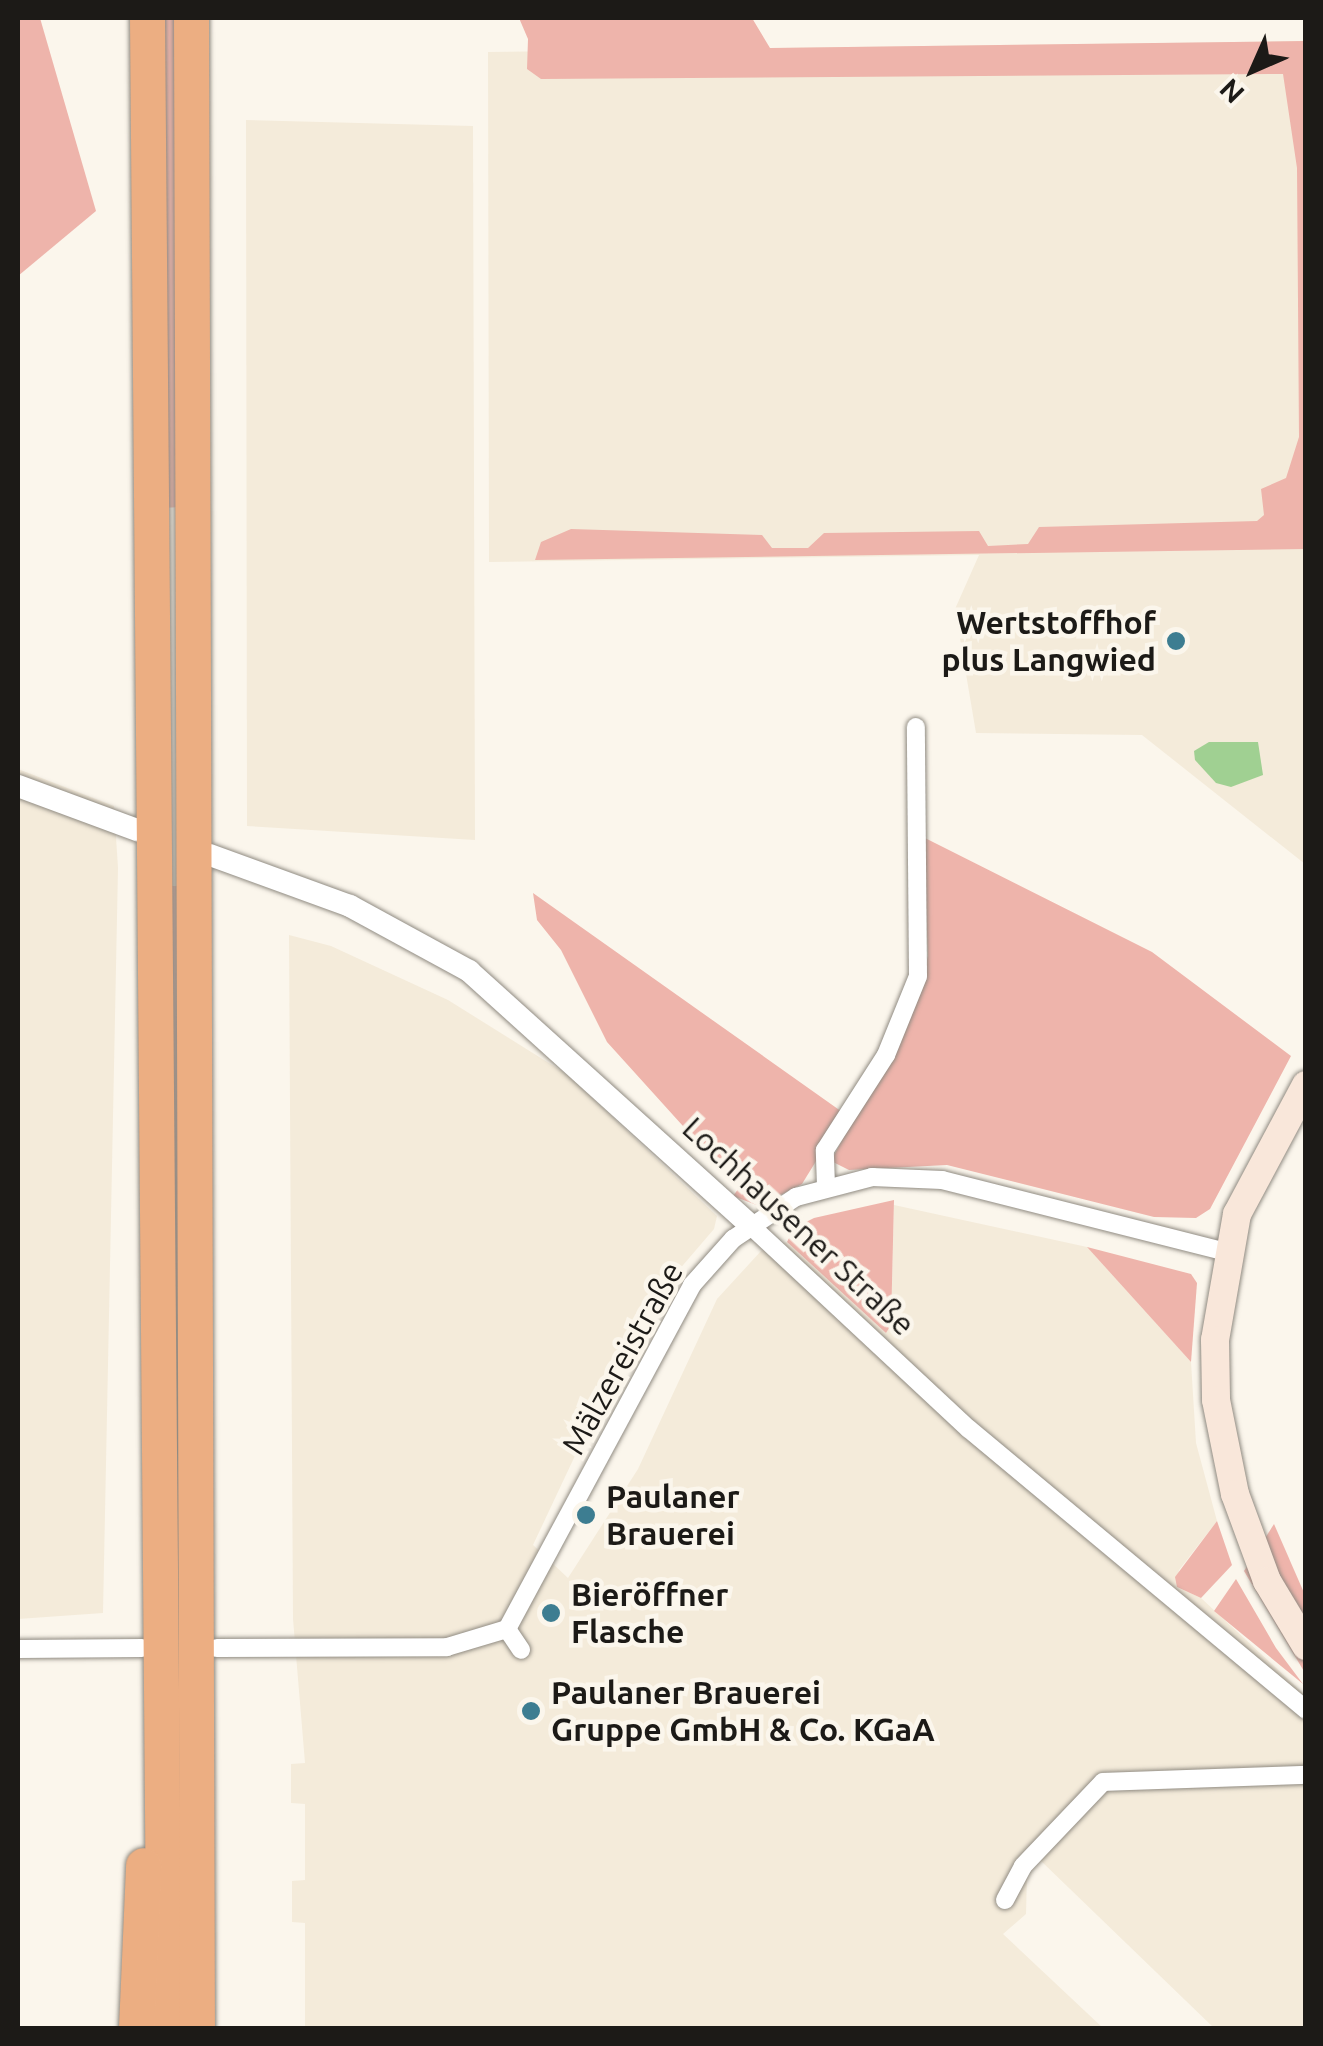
<!DOCTYPE html>
<html>
<head>
<meta charset="utf-8">
<style>
  body { margin:0 }
  #map { position:relative; width:1323px; height:2046px; overflow:hidden; background:#fbf6ec; font-family:Ubuntu,sans-serif }
  div>[style] { position:absolute }
  .built>* { inset:0; background:#f4ebda }
  .green>* { inset:0; background:#eeb4ab }
  .water>* { inset:0; background:#a0d092 }
  .roads { filter:drop-shadow(0 0 2px #908b82) drop-shadow(0 0 2px #908b82) }
  .minor>* { height:18px; margin:-9px; padding:0 9px; transform-origin:9px; border-radius:9px; background:#fff }
  .tertiary>* { height:22px; margin:-11px; padding:0 11px; transform-origin:11px; border-radius:11px; background:#fff }
  .secondary>* { height:28px; margin:-14px; padding:0 14px; transform-origin:14px; border-radius:14px; background:#f9e7da }
  .motorway>* { height:35px; margin:-17.5px; padding:0 17.5px; transform-origin:17.5px; border-radius:17.5px; background:#ecae82 }
  .dots>* { width:28px; height:28px; translate:-50% -50%; box-sizing:border-box; border:5px solid #fbf6ec; border-radius:50% }
  span { translate:-50% -50%; white-space:nowrap; text-align:center; line-height:1.15; -webkit-text-stroke:9px #fbf6ec; paint-order:stroke }
  .poi-label { font-size:32px; color:#1c1a17; font-weight:700 }
  .right { translate:-100% -50%; text-align:right }
  .left { translate:0 -50%; text-align:left }
  .street-label { font-size:32px; color:#1c1a17 }
  .frame { position:absolute; inset:0; border:20px solid #1c1a17; pointer-events:none }
  .north { position:absolute; left:1203px; top:20px; width:100px; height:100px; -webkit-text-stroke:8px #fbf6ec; paint-order:stroke; rotate:225deg; font-size:28px; font-weight:700; line-height:40px; text-align:center; color:#1c1a17 }
  .north::after { content:''; display:block; margin:auto; width:35px; height:45px; background:#1c1a17; clip-path:polygon(50% 0,100% 100%,50% 72%,0 100%) }
</style>
</head>
<body>
<div id="map">
  <div class="built">
    <i style="clip-path:polygon(1305px 41px,1305px 864px,1142px 735px,976px 733px,955px 609px,979px 555px,489px 562px,488px 52px)"></i>
    <i style="clip-path:polygon(246px 120px,473px 126px,475px 840px,247px 826px)"></i>
    <i style="clip-path:polygon(18px 769px,114px 806px,118px 868px,103px 1613px,18px 1619px)"></i>
    <i style="clip-path:polygon(289px 935px,331px 946px,448px 1000px,568px 1075px,717px 1216px,714px 1229px,654px 1299px,629px 1341px,533px 1545px,568px 1578px,638px 1469px,717px 1299px,761px 1251px,787px 1242px,886px 1333px,891px 1325px,894px 1205px,1087px 1247px,1191px 1362px,1196px 1443px,1217px 1521px,1179px 1570px,1177px 1587px,1201px 1598px,1305px 1695px,1305px 2028px,1214px 2028px,1040px 1860px,1027px 1875px,1026px 1914px,1003px 1934px,1103px 2028px,305px 2028px,305px 1923px,292px 1922px,292px 1881px,305px 1880px,305px 1804px,291px 1803px,291px 1764px,305px 1763px,293px 1619px)"></i>
  </div>
  <div class="green">
    <i style="clip-path:polygon(18px 18px,40px 18px,96px 211px,18px 276px)"></i>
    <i style="clip-path:polygon(157px 18px,182px 18px,181px 507px,162px 508px)"></i>
    <i style="clip-path:polygon(519px 18px,752px 18px,770px 48px,1305px 41px,1305px 549px,535px 560px,541px 542px,571px 529px,762px 535px,772px 548px,808px 548px,824px 533px,979px 531px,988px 546px,1028px 544px,1039px 527px,1257px 521px,1264px 515px,1261px 489px,1286px 478px,1299px 437px,1297px 168px,1283px 74px,541px 79px,527px 69px,528px 39px)"></i>
    <i style="clip-path:polygon(923px 837px,1152px 952px,1291px 1056px,1210px 1209px,1196px 1218px,1154px 1217px,947px 1165px,849px 1170px,831px 1161px,917px 998px,928px 956px)"></i>
    <i style="clip-path:polygon(169px 886px,179px 886px,182px 1638px,173px 1637px)"></i>
    <i style="clip-path:polygon(533px 893px,845px 1114px,802px 1184px,759px 1206px,733px 1196px,739px 1188px,607px 1042px,561px 950px,537px 920px)"></i>
    <i style="clip-path:polygon(894px 1200px,891px 1325px,886px 1333px,787px 1242px,794px 1228px,814px 1218px)"></i>
    <i style="clip-path:polygon(1087px 1247px,1191px 1274px,1197px 1283px,1191px 1362px)"></i>
    <i style="clip-path:polygon(1217px 1521px,1232px 1565px,1201px 1598px,1177px 1587px,1175px 1577px)"></i>
    <i style="clip-path:polygon(1274px 1524px,1305px 1595px,1305px 1673px,1244px 1571px)"></i>
    <i style="clip-path:polygon(1236px 1579px,1276px 1648px,1303px 1684px,1214px 1611px)"></i>
  </div>
  <div class="water">
    <i style="clip-path:polygon(1209px 742px,1258px 742px,1263px 775px,1231px 787px,1216px 783px,1195px 760px,1194px 751px)"></i>
  </div>
  <div class="roads">
    <div class="minor">
      <i style="left:826px;top:1186px;width:36px;rotate:-92deg"></i>
      <i style="left:825px;top:1150px;width:113px;rotate:-57.3deg"></i>
      <i style="left:886px;top:1055px;width:85px;rotate:-67.9deg"></i>
      <i style="left:918px;top:976px;width:249px;rotate:-90.5deg"></i>
      <i style="left:750px;top:1225px;width:299px;rotate:43deg"></i>
      <i style="left:969px;top:1429px;width:439px;rotate:39.8deg"></i>
      <i style="left:507px;top:1629px;width:25px;rotate:56deg"></i>
      <i style="left:217px;top:1648px;width:230px;rotate:-0.2deg"></i>
      <i style="left:447px;top:1647px;width:63px;rotate:-16.7deg"></i>
      <i style="left:507px;top:1629px;width:391px;rotate:-61.7deg"></i>
      <i style="left:692px;top:1285px;width:62px;rotate:-48.3deg"></i>
      <i style="left:733px;top:1239px;width:76px;rotate:-33.7deg"></i>
      <i style="left:796px;top:1197px;width:79px;rotate:-14.7deg"></i>
      <i style="left:872px;top:1177px;width:70px;rotate:2.5deg"></i>
      <i style="left:942px;top:1180px;width:293px;rotate:14.2deg"></i>
      <i style="left:18px;top:1649px;width:124px;rotate:-0.5deg"></i>
      <i style="left:1005px;top:1900px;width:38px;rotate:-62deg"></i>
      <i style="left:1023px;top:1866px;width:116px;rotate:-46.4deg"></i>
      <i style="left:1103px;top:1782px;width:203px;rotate:-2deg"></i>
    </div>
    <div class="tertiary">
      <i style="left:18px;top:786px;width:127px;rotate:20.3deg"></i>
      <i style="left:210px;top:855px;width:149px;rotate:20deg"></i>
      <i style="left:350px;top:906px;width:136px;rotate:28.6deg"></i>
      <i style="left:469px;top:971px;width:379px;rotate:42.1deg"></i>
    </div>
    <div class="secondary">
      <i style="left:1306px;top:1085px;width:146px;rotate:118.1deg"></i>
      <i style="left:1237px;top:1214px;width:128px;rotate:99.9deg"></i>
      <i style="left:1215px;top:1340px;width:60px;rotate:89deg"></i>
      <i style="left:1216px;top:1400px;width:96px;rotate:78.6deg"></i>
      <i style="left:1235px;top:1494px;width:93px;rotate:69.8deg"></i>
      <i style="left:1267px;top:1581px;width:76px;rotate:59deg"></i>
    </div>
    <div class="motorway">
      <i style="left:147px;top:18px;width:2010px;rotate:89.52deg"></i>
      <i style="left:191px;top:18px;width:2010px;rotate:89.83deg"></i>
      <i style="left:136px;top:2028px;width:163px;rotate:-87.5deg"></i>
    </div>
  </div>
  <div class="dots">
    <i style="left:1176px;top:641px;background:#3d7d91"></i>
    <i style="left:586px;top:1515px;background:#3d7d91"></i>
    <i style="left:551px;top:1613px;background:#3d7d91"></i>
    <i style="left:531px;top:1711px;background:#3d7d91"></i>
  </div>
  <div class="poi-label">
    <span class="right" style="left:1156px;top:641px">Wertstoffhof<br>plus Langwied</span>
    <span class="left" style="left:606px;top:1515px">Paulaner<br>Brauerei</span>
    <span class="left" style="left:571px;top:1613px">Bieröffner<br>Flasche</span>
    <span class="left" style="left:551px;top:1711px">Paulaner Brauerei<br>Gruppe GmbH &amp; Co. KGaA</span>
  </div>
  <div class="street-label">
    <span style="left:799px;top:1226px;rotate:43deg">Lochhausener Straße</span>
    <span style="left:622px;top:1358px;rotate:-61deg">Mälzereistraße</span>
  </div>
  <div class="frame"></div>
  <div class="north">N</div>
</div>
</body>
</html>
